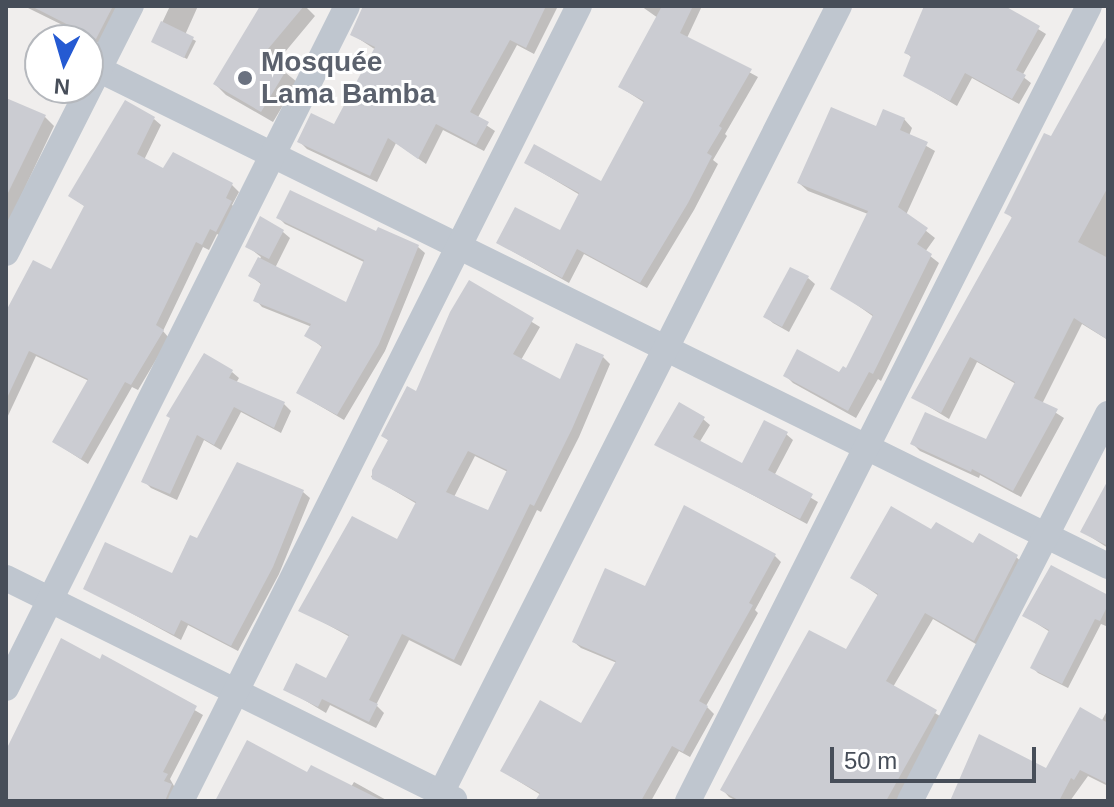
<!DOCTYPE html>
<html>
<head>
<meta charset="utf-8">
<style>
  body { margin:0 }
  #map { position:relative; width:1114px; height:807px; overflow:hidden; background:#f0eeed; font-family:Helvetica,sans-serif }
  div>[style] { position:absolute }
  .shadow>* { inset:0; background:#0003 }
  .building>* { inset:0; background:#cbccd2 }
  .minor>* { height:26px; margin:-13px; padding:0 13px; transform-origin:13px; border-radius:13px; background:#bfc6cf }
  .dots>* { width:22px; height:22px; translate:-50% -50%; box-sizing:border-box; border:4px solid #fff; border-radius:50% }
  span { translate:-50% -50%; white-space:nowrap; text-align:center; line-height:1.15; -webkit-text-stroke:6px #fff; paint-order:stroke }
  .worship-label { font-size:28px; color:#5b616d; font-weight:700 }
  .left { translate:0 -50%; text-align:left }
  .frame { position:absolute; inset:0; border:8px solid #474e59; pointer-events:none }
  .north { position:absolute; left:24px; top:24px; width:80px; height:80px; box-sizing:border-box; background:#fff; border:2px solid #b5b8bd; border-radius:50%; rotate:185deg; font-size:22px; font-weight:700; line-height:32px; text-align:center; color:#474e59 }
  .north::after { content:''; display:block; margin:auto; width:28px; height:36px; background:#255ad2; clip-path:polygon(50% 0,100% 100%,50% 72%,0 100%) }
  .scale { position:absolute; left:830px; top:747px; width:206px; height:36px; box-sizing:border-box; border:4px solid #474e59; border-top:0; padding-left:10px; font-size:24px; line-height:28px; white-space:nowrap; color:#474e59; -webkit-text-stroke:6px #fff; paint-order:stroke }
</style>
</head>
<body>
<div id="map">
  <div class="shadow">
    <i style="clip-path:polygon(24px 6px,125px 6px,105px 46px)"></i>
    <i style="clip-path:polygon(170px 6px,198px 6px,185px 35px,196px 41px,187px 59px,153px 42px)"></i>
    <i style="clip-path:polygon(263px 6px,305px 6px,315px 16px,275px 64px,297px 82px,273px 122px,226px 95px,215px 84px)"></i>
    <i style="clip-path:polygon(366px 6px,558px 6px,534px 54px,517px 45px,477px 119px,495px 131px,484px 151px,443px 130px,426px 164px,396px 143px,377px 182px,307px 149px,300px 142px,335px 126px,376px 50px,353px 35px)"></i>
    <i style="clip-path:polygon(641px 6px,702px 6px,687px 38px,758px 77px,725px 134px,727px 136px,713px 160px,718px 164px,694px 210px,647px 288px,584px 254px,569px 283px,498px 243px,561px 233px,580px 195px,526px 163px,602px 183px,645px 103px,620px 87px,658px 18px)"></i>
    <i style="clip-path:polygon(926px 6px,1001px 6px,1046px 34px,1022px 76px,1031px 83px,1019px 104px,972px 78px,957px 106px,905px 75px,912px 58px,906px 52px)"></i>
    <i style="clip-path:polygon(1108px 46px,1108px 340px,1082px 324px,1042px 404px,1064px 418px,1021px 497px,980px 475px,979px 478px,920px 451px,913px 444px,987px 442px,1016px 384px,977px 362px,949px 419px,913px 397px,1013px 219px,1007px 212px)"></i>
    <i style="clip-path:polygon(6px 100px,45px 117px,54px 126px,6px 228px)"></i>
    <i style="clip-path:polygon(154px 119px,161px 125px,144px 160px,164px 170px,232px 185px,239px 192px,232px 205px,237px 209px,223px 237px,217px 234px,209px 250px,203px 247px,163px 331px,169px 338px,138px 390px,132px 387px,88px 464px,54px 442px,89px 381px,36px 356px,6px 420px,6px 316px,52px 272px,86px 207px,70px 196px)"></i>
    <i style="clip-path:polygon(904px 119px,912px 128px,909px 136px,935px 151px,906px 215px,935px 238px,925px 252px,939px 263px,881px 381px,878px 379px,856px 418px,793px 383px,785px 375px,840px 375px,847px 370px,874px 317px,833px 288px,868px 214px,808px 191px,799px 183px,877px 129px)"></i>
    <i style="clip-path:polygon(279px 218px,377px 234px,418px 247px,425px 253px,385px 351px,344px 420px,298px 393px,323px 348px,307px 335px,312px 327px,262px 307px,256px 300px,262px 285px,251px 276px,261px 257px,247px 246px,261px 219px,283px 232px,290px 238px,275px 268px,347px 305px,366px 263px,285px 224px)"></i>
    <i style="clip-path:polygon(808px 278px,815px 284px,789px 332px,773px 323px,766px 317px)"></i>
    <i style="clip-path:polygon(evenodd,469px 283px,540px 327px,521px 360px,561px 381px,603px 357px,610px 364px,579px 437px,541px 512px,537px 510px,461px 666px,409px 640px,376px 705px,384px 713px,376px 728px,330px 705px,326px 713px,286px 689px,327px 681px,350px 637px,301px 610px,398px 542px,417px 504px,371px 477px,389px 441px,384px 436px,417px 393px,469px 283px,475px 456px,508px 472px,489px 513px,454px 497px,475px 456px)"></i>
    <i style="clip-path:polygon(232px 372px,239px 378px,236px 383px,284px 404px,291px 411px,281px 433px,241px 412px,221px 450px,204px 440px,177px 500px,151px 488px,144px 481px)"></i>
    <i style="clip-path:polygon(703px 419px,710px 425px,699px 443px,743px 465px,786px 434px,793px 440px,774px 476px,818px 502px,807px 524px,657px 444px)"></i>
    <i style="clip-path:polygon(1108px 484px,1108px 548px,1083px 532px)"></i>
    <i style="clip-path:polygon(303px 492px,310px 498px,279px 574px,238px 651px,188px 625px,181px 640px,85px 588px,173px 576px,198px 541px)"></i>
    <i style="clip-path:polygon(932px 532px,1016px 557px,1024px 564px,981px 647px,933px 619px,893px 687px,943px 718px,897px 801px,737px 801px,729px 797px,722px 789px,847px 651px,879px 596px,853px 578px)"></i>
    <i style="clip-path:polygon(775px 556px,781px 562px,755px 610px,758px 613px,706px 706px,714px 714px,690px 757px,679px 751px,651px 801px,538px 801px,541px 795px,502px 771px,582px 725px,617px 663px,581px 648px,574px 642px,646px 588px)"></i>
    <i style="clip-path:polygon(1108px 597px,1108px 623px,1106px 626px,1101px 624px,1068px 688px,1038px 673px,1032px 667px,1050px 632px,1025px 616px)"></i>
    <i style="clip-path:polygon(103px 657px,203px 715px,170px 779px,178px 793px,175px 801px,6px 801px,6px 753px)"></i>
    <i style="clip-path:polygon(1108px 709px,1108px 786px,1088px 776px,1070px 801px,952px 801px,1047px 770px,1101px 722px)"></i>
    <i style="clip-path:polygon(308px 775px,351px 787px,354px 782px,388px 801px,230px 801px)"></i>
  </div>
  <div class="building">
    <i style="clip-path:polygon(31px 6px,113px 6px,96px 39px)"></i>
    <i style="clip-path:polygon(260px 6px,304px 6px,263px 55px,287px 69px,261px 112px,213px 84px)"></i>
    <i style="clip-path:polygon(363px 6px,546px 6px,526px 48px,510px 40px,470px 112px,489px 122px,476px 145px,436px 124px,418px 159px,388px 138px,370px 176px,297px 142px,311px 113px,334px 124px,375px 47px,350px 35px)"></i>
    <i style="clip-path:polygon(662px 6px,693px 6px,680px 33px,752px 69px,719px 126px,722px 128px,707px 153px,712px 156px,688px 203px,640px 283px,577px 249px,562px 278px,496px 243px,515px 207px,560px 230px,579px 193px,524px 163px,534px 144px,601px 181px,644px 101px,618px 87px)"></i>
    <i style="clip-path:polygon(924px 6px,1005px 6px,1040px 26px,1016px 70px,1026px 75px,1012px 99px,965px 73px,950px 101px,903px 76px,911px 56px,904px 53px)"></i>
    <i style="clip-path:polygon(161px 21px,194px 37px,184px 58px,151px 42px)"></i>
    <i style="clip-path:polygon(1108px 34px,1108px 187px,1078px 242px,1108px 258px,1108px 340px,1074px 318px,1034px 398px,1058px 409px,1013px 491px,972px 469px,971px 472px,910px 444px,925px 412px,986px 439px,1015px 382px,970px 357px,941px 413px,911px 398px,1012px 217px,1004px 213px,1044px 133px,1051px 136px)"></i>
    <i style="clip-path:polygon(6px 98px,46px 115px,6px 197px)"></i>
    <i style="clip-path:polygon(125px 100px,155px 117px,137px 154px,163px 168px,173px 152px,233px 183px,226px 198px,232px 201px,216px 232px,210px 229px,202px 245px,196px 242px,156px 325px,164px 330px,131px 385px,125px 382px,81px 459px,52px 442px,88px 379px,29px 351px,6px 400px,6px 311px,33px 260px,51px 269px,84px 206px,68px 196px)"></i>
    <i style="clip-path:polygon(831px 107px,876px 126px,883px 109px,905px 118px,900px 130px,928px 142px,898px 207px,928px 228px,917px 244px,932px 254px,873px 374px,869px 372px,848px 411px,783px 376px,797px 349px,839px 372px,843px 366px,846px 368px,873px 315px,830px 289px,868px 211px,797px 183px)"></i>
    <i style="clip-path:polygon(290px 190px,376px 231px,378px 227px,419px 245px,379px 344px,337px 415px,296px 393px,322px 346px,304px 336px,311px 324px,253px 301px,261px 283px,248px 276px,258px 257px,346px 302px,364px 260px,276px 218px)"></i>
    <i style="clip-path:polygon(260px 216px,284px 230px,269px 259px,245px 247px)"></i>
    <i style="clip-path:polygon(790px 267px,809px 276px,782px 327px,763px 317px)"></i>
    <i style="clip-path:polygon(evenodd,469px 280px,534px 318px,513px 354px,560px 379px,576px 343px,604px 355px,572px 429px,534px 506px,530px 504px,454px 660px,402px 634px,369px 700px,378px 704px,369px 722px,322px 699px,318px 707px,283px 690px,296px 663px,326px 678px,349px 635px,298px 611px,352px 516px,397px 539px,416px 502px,372px 479px,372px 470px,388px 440px,381px 436px,407px 386px,416px 391px,450px 312px,469px 280px,468px 451px,507px 470px,488px 510px,446px 492px,468px 451px)"></i>
    <i style="clip-path:polygon(204px 353px,233px 370px,229px 378px,285px 402px,274px 428px,234px 407px,214px 445px,197px 435px,170px 494px,141px 482px,170px 418px,166px 416px)"></i>
    <i style="clip-path:polygon(679px 402px,705px 417px,693px 437px,742px 463px,764px 420px,788px 432px,768px 470px,813px 494px,800px 519px,654px 445px)"></i>
    <i style="clip-path:polygon(237px 462px,304px 490px,273px 567px,231px 646px,181px 620px,174px 635px,83px 589px,105px 542px,172px 573px,190px 535px,197px 538px)"></i>
    <i style="clip-path:polygon(1108px 480px,1108px 546px,1080px 532px)"></i>
    <i style="clip-path:polygon(684px 505px,776px 554px,749px 603px,753px 605px,699px 701px,708px 706px,683px 752px,672px 746px,641px 801px,535px 801px,540px 793px,500px 771px,540px 700px,581px 723px,616px 661px,572px 642px,605px 568px,645px 586px)"></i>
    <i style="clip-path:polygon(891px 506px,931px 529px,936px 522px,973px 543px,979px 533px,1018px 555px,974px 641px,925px 613px,886px 681px,937px 710px,886px 801px,740px 801px,720px 790px,809px 630px,846px 649px,878px 594px,850px 578px)"></i>
    <i style="clip-path:polygon(1051px 565px,1108px 595px,1108px 605px,1100px 621px,1095px 619px,1062px 684px,1030px 668px,1049px 630px,1022px 616px)"></i>
    <i style="clip-path:polygon(61px 638px,100px 659px,102px 654px,197px 706px,163px 772px,168px 774px,164px 781px,172px 784px,165px 801px,6px 801px,6px 750px)"></i>
    <i style="clip-path:polygon(1080px 707px,1108px 723px,1108px 784px,1080px 770px,1074px 780px,1071px 778px,1059px 801px,950px 801px,979px 734px,1046px 768px)"></i>
    <i style="clip-path:polygon(247px 740px,307px 772px,311px 765px,383px 801px,215px 801px)"></i>
  </div>
  <div class="minor">
    <i style="left:98px;top:69px;width:1126px;rotate:26.2deg"></i>
    <i style="left:6px;top:253px;width:277px;rotate:-63.2deg"></i>
    <i style="left:6px;top:578px;width:500px;rotate:26.3deg"></i>
    <i style="left:6px;top:688px;width:762px;rotate:-63.43deg"></i>
    <i style="left:181px;top:801px;width:889px;rotate:-63.41deg"></i>
    <i style="left:437px;top:801px;width:891px;rotate:-63.18deg"></i>
    <i style="left:688px;top:801px;width:890px;rotate:-63.23deg"></i>
    <i style="left:910px;top:801px;width:435px;rotate:-62.9deg"></i>
  </div>
  <div class="dots">
    <i style="left:245px;top:78px;background:#6b7280"></i>
  </div>
  <div class="worship-label">
    <span class="left" style="left:261px;top:78px">Mosquée<br>Lama Bamba</span>
  </div>
  <div class="frame"></div>
  <div class="north">N</div>
  <div class="scale">50 m</div>
</div>
</body>
</html>
